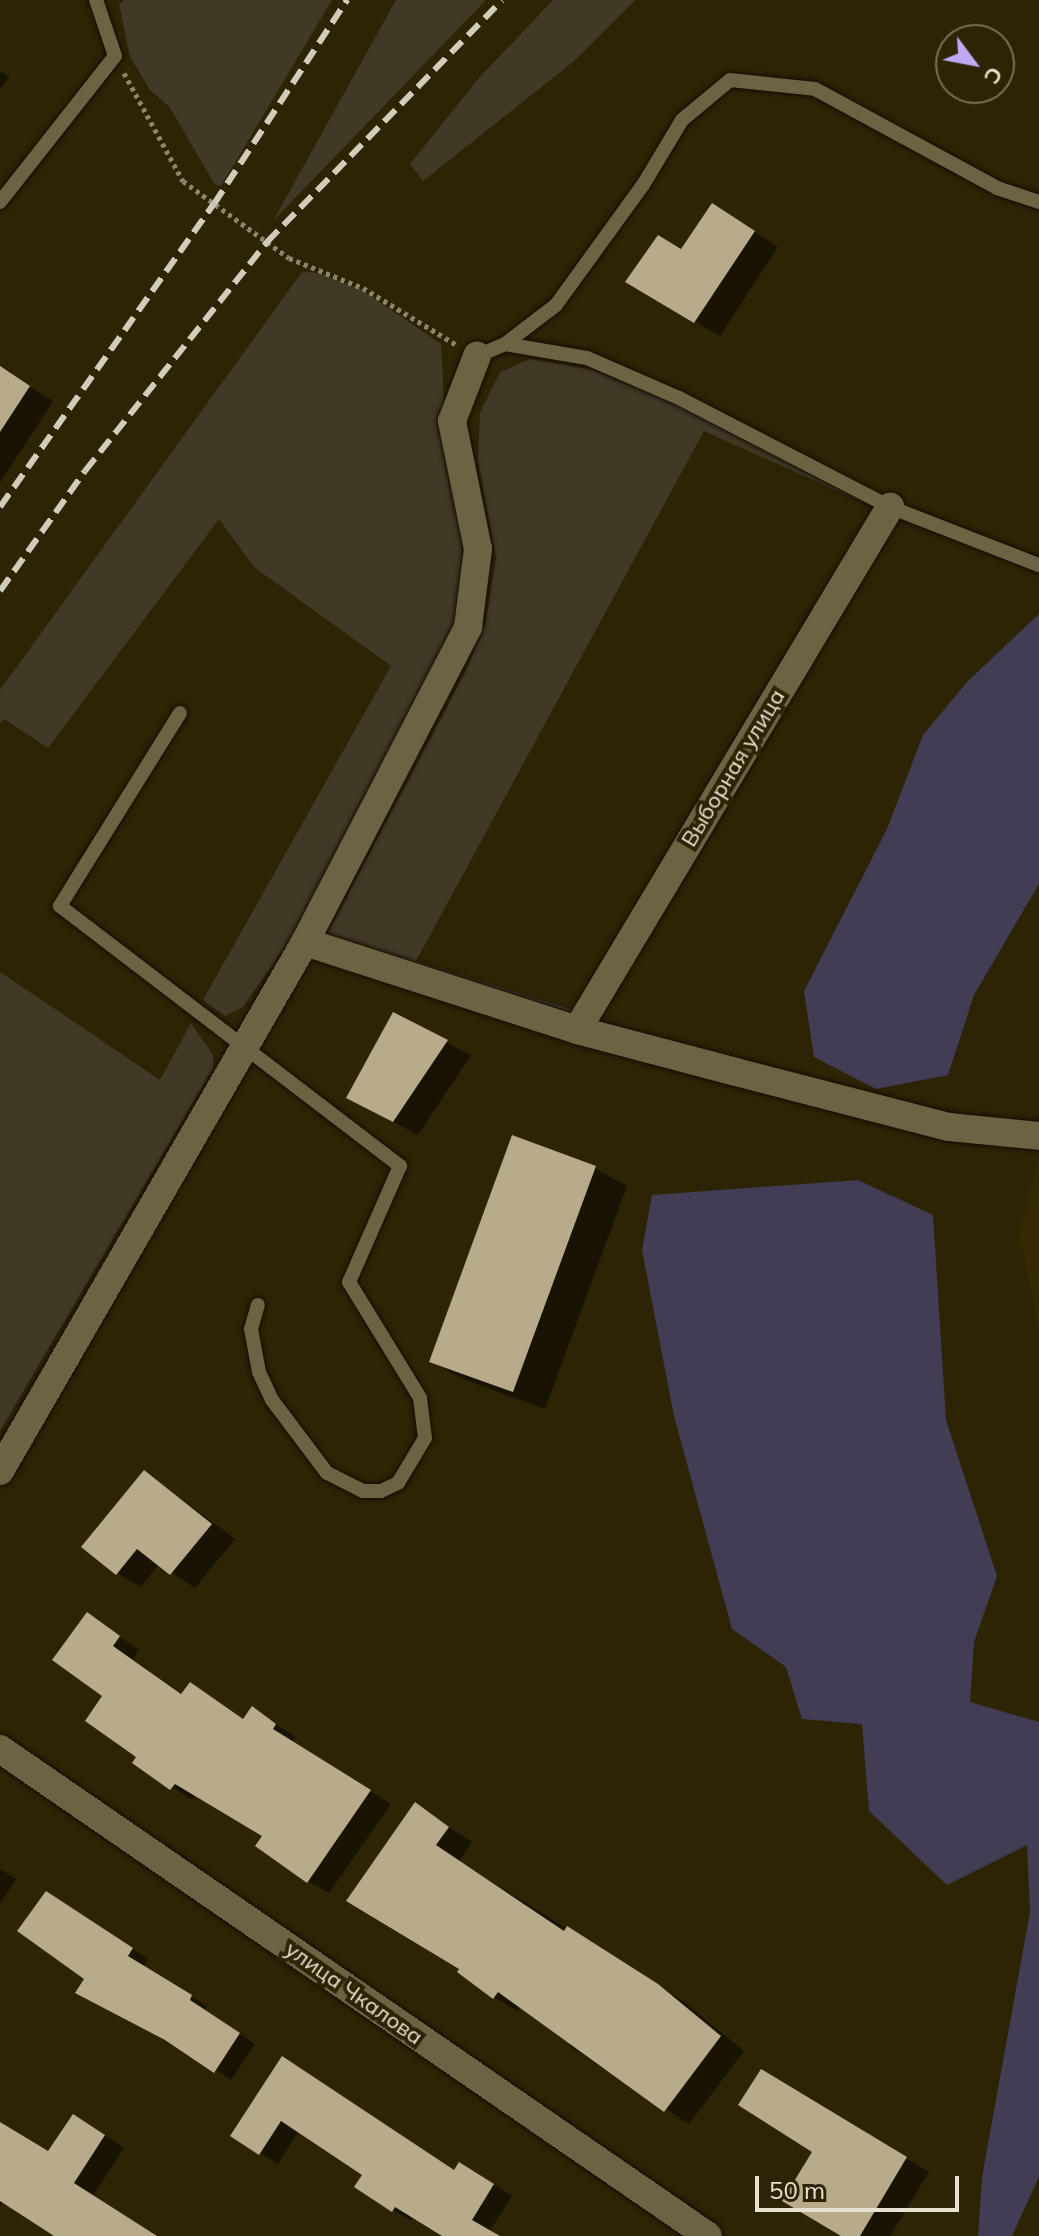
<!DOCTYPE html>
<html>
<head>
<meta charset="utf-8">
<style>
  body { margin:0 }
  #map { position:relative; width:1039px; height:2236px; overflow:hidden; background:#2d2406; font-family:Mulish,sans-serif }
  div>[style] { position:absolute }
  .built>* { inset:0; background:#352902 }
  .green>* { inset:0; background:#403926 }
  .water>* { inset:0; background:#423c54 }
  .shadow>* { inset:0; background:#0007 }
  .building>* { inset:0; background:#b7ab8b }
  .path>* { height:5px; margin-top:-2.5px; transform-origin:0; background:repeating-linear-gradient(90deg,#8c856e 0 4px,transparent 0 8px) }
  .roads { filter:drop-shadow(0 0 2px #140d00) drop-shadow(0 0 2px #140d00) }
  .lane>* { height:14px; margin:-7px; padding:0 7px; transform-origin:7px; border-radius:7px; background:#6c6244 }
  .street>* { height:28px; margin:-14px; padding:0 14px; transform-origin:14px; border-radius:14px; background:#6c6244 }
  .rail>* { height:6px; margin-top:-3px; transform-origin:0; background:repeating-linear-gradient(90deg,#d2ccbb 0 16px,transparent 0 24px) }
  span { translate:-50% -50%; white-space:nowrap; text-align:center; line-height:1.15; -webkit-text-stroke:8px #2d2406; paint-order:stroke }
  .street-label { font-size:22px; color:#e7e1d1 }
  .north { position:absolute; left:935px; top:24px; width:80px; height:80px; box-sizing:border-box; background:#2d2406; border:2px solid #777057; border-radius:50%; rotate:122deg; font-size:22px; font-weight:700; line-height:32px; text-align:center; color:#e7e1d1 }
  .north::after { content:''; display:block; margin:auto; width:28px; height:36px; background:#bea9f5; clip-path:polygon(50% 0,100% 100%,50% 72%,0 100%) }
  .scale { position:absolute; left:755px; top:2176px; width:204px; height:36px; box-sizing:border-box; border:4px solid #e7e1d1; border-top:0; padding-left:10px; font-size:24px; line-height:28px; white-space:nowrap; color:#e7e1d1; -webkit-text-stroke:6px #2d2406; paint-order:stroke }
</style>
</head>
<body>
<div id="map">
  <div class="built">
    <i style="clip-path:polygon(1039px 1157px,1039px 1330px,1019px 1235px)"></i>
  </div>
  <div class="green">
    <i style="clip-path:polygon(124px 0,332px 0,221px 186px,215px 185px,169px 106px,150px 90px,130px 57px,119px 4px)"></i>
    <i style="clip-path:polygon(396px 0,486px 0,273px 221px)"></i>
    <i style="clip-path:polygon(553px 0,635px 0,573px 62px,423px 181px,410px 164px,479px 78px)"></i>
    <i style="clip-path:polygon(302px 272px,320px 273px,362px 290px,441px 344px,445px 422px,472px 539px,466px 607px,298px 928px,243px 1007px,225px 1016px,203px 1000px,391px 666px,254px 567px,219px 519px,48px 748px,4px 719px,0 723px,0 690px)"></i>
    <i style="clip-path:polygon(530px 359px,593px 370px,685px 408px,873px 507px,704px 431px,416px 961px,583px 1013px,578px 1017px,330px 938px,328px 932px,467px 669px,486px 621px,496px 558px,478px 460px,480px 413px,500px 372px)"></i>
    <i style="clip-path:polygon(0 972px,160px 1080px,191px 1023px,213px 1055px,213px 1068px,0 1431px)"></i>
  </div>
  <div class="water">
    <i style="clip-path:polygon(1039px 614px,1039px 884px,974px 995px,948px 1075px,876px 1089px,814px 1057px,804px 991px,887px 829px,923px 735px,968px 681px)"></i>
    <i style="clip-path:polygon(858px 1180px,933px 1215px,946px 1420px,997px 1576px,974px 1642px,970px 1702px,1039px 1722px,1039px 2177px,1012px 2236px,978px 2236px,982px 2177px,1030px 1912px,1027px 1845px,947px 1885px,869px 1811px,862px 1724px,802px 1719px,786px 1667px,732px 1629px,674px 1416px,642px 1250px,652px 1195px)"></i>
  </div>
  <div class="shadow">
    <i style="clip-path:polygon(0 71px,9px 77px,0 90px)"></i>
    <i style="clip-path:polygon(736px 220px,778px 247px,720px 336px,628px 281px)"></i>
    <i style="clip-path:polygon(0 368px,53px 401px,0 483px)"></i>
    <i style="clip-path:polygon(394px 1015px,471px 1055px,418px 1135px,373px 1111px)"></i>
    <i style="clip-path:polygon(595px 1168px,627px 1186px,545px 1409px,463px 1379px,431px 1361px)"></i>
    <i style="clip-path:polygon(145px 1472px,235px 1539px,195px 1588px,159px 1564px,141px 1587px,117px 1573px)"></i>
    <i style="clip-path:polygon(87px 1615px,139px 1650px,133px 1659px,183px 1695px,244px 1720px,252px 1709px,296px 1737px,292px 1742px,391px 1804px,329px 1893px,308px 1881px,265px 1835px,196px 1794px,192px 1800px,135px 1762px,139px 1756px,105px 1696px)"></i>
    <i style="clip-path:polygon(415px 1805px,472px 1842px,459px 1861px,683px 2001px,744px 2051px,689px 2124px,569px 2046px,572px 2042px,521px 2006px,518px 2011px,494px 1997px,462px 1968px)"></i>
    <i style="clip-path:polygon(0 1869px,16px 1879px,0 1904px)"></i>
    <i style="clip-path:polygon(63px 1903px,148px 1959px,143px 1967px,207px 2006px,205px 2010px,255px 2044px,231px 2080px,86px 1978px)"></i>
    <i style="clip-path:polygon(283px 2059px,456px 2172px,478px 2175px,512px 2196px,489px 2232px,496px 2236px,446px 2236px,414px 2216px,411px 2221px,393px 2210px,365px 2174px,299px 2131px,278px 2164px,260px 2153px)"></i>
    <i style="clip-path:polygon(761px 2072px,929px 2172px,890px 2236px,844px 2236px,815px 2152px)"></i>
    <i style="clip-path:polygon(0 2124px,49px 2153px,94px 2128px,124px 2148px,93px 2196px,155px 2236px,57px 2236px,4px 2201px,0 2207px)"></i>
  </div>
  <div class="building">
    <i style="clip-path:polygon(712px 203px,755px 231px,694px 323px,625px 282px,658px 235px,681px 249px)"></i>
    <i style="clip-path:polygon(0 366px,30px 386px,0 432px)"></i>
    <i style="clip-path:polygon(393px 1012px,448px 1040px,393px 1122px,346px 1098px)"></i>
    <i style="clip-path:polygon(512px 1135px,596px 1166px,513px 1392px,429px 1362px)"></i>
    <i style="clip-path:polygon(144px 1470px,212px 1524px,170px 1575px,137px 1549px,116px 1575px,81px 1547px)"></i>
    <i style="clip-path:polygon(87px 1612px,120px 1636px,113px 1646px,181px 1694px,190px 1682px,243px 1719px,252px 1706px,276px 1724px,273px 1729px,371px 1790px,307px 1883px,255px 1846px,262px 1836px,175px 1784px,170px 1790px,132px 1763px,136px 1757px,85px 1721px,102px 1696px,52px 1660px)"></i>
    <i style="clip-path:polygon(415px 1802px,449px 1827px,436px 1845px,564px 1931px,567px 1926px,658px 1984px,721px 2036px,664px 2112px,498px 1992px,493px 1999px,457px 1972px,459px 1969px,346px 1901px)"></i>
    <i style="clip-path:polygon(46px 1891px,133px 1948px,128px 1956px,192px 1995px,190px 2000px,240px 2033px,214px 2073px,165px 2040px,75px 1993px,84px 1979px,17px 1931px)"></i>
    <i style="clip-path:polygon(282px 2056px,454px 2170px,459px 2162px,494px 2184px,472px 2220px,500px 2236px,442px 2236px,395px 2207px,392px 2212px,354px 2187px,362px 2175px,281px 2121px,259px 2155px,230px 2136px)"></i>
    <i style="clip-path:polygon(761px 2069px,907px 2157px,860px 2236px,841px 2236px,782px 2201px,812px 2152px,738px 2105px)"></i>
    <i style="clip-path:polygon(73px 2114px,105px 2135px,74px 2183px,157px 2236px,54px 2236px,0 2201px,0 2122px,48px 2151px)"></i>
  </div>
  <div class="path">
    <i style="left:124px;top:73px;width:123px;rotate:61.4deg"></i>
    <i style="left:183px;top:181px;width:131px;rotate:36deg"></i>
    <i style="left:289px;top:258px;width:80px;rotate:22.1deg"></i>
    <i style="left:363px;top:288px;width:108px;rotate:31.3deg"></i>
  </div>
  <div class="roads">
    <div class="lane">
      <i style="left:0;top:202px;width:186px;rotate:-51.8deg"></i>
      <i style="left:115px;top:56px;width:59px;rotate:-108.7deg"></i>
      <i style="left:505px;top:344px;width:64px;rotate:-37.4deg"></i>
      <i style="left:556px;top:305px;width:148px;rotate:-54.1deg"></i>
      <i style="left:643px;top:185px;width:76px;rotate:-59deg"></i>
      <i style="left:682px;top:120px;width:62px;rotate:-39.8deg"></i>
      <i style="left:730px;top:80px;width:85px;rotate:6deg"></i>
      <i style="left:815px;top:89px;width:207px;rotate:28.5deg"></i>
      <i style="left:997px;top:188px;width:44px;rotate:18.4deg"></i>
      <i style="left:477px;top:356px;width:30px;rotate:-23deg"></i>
      <i style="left:505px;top:344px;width:83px;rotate:9.7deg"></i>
      <i style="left:587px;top:358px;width:100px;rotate:23.5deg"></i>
      <i style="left:679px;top:398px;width:237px;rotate:27.3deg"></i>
      <i style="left:890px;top:507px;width:160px;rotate:21.3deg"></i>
      <i style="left:180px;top:713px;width:227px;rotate:121.9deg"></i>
      <i style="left:60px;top:906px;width:428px;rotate:37.4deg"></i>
      <i style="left:400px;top:1166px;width:127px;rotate:113.7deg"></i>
      <i style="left:349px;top:1282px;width:136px;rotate:58.5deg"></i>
      <i style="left:420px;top:1398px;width:40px;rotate:82.9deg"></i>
      <i style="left:425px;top:1438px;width:52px;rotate:121deg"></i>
      <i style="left:398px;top:1483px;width:19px;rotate:155deg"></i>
      <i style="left:381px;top:1491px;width:18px;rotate:180deg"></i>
      <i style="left:363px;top:1491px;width:40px;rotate:-153.4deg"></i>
      <i style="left:327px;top:1473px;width:91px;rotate:-127deg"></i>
      <i style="left:272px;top:1400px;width:31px;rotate:-115deg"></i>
      <i style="left:259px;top:1372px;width:44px;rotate:-100.5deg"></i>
      <i style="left:251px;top:1329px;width:25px;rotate:-74deg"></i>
    </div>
    <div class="street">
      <i style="left:305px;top:942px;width:286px;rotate:17.9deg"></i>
      <i style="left:577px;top:1030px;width:164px;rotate:14.8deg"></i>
      <i style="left:736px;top:1072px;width:220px;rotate:14.5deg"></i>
      <i style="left:949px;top:1127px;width:90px;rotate:5.7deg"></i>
      <i style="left:577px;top:1030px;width:610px;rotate:-59.1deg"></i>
      <i style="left:0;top:1471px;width:611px;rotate:-60.03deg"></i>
      <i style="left:305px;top:942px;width:355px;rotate:-62.6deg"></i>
      <i style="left:468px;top:627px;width:79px;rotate:-82.7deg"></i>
      <i style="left:478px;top:549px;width:131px;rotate:-101.5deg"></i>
      <i style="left:452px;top:421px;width:70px;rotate:-69deg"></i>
      <i style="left:0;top:1749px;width:859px;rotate:34.52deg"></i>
    </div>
  </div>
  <div class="rail">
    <i style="left:0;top:507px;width:371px;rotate:-54.8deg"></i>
    <i style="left:214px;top:204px;width:244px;rotate:-56.9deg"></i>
    <i style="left:0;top:591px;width:147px;rotate:-54.7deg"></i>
    <i style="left:85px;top:471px;width:293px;rotate:-51.5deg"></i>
    <i style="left:267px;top:242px;width:337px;rotate:-45.8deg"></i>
  </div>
  <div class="street-label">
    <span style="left:733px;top:768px;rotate:-59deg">Выборная улица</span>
    <span style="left:354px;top:1993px;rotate:35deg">улица Чкалова</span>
  </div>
  <div class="north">С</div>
  <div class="scale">50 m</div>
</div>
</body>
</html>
